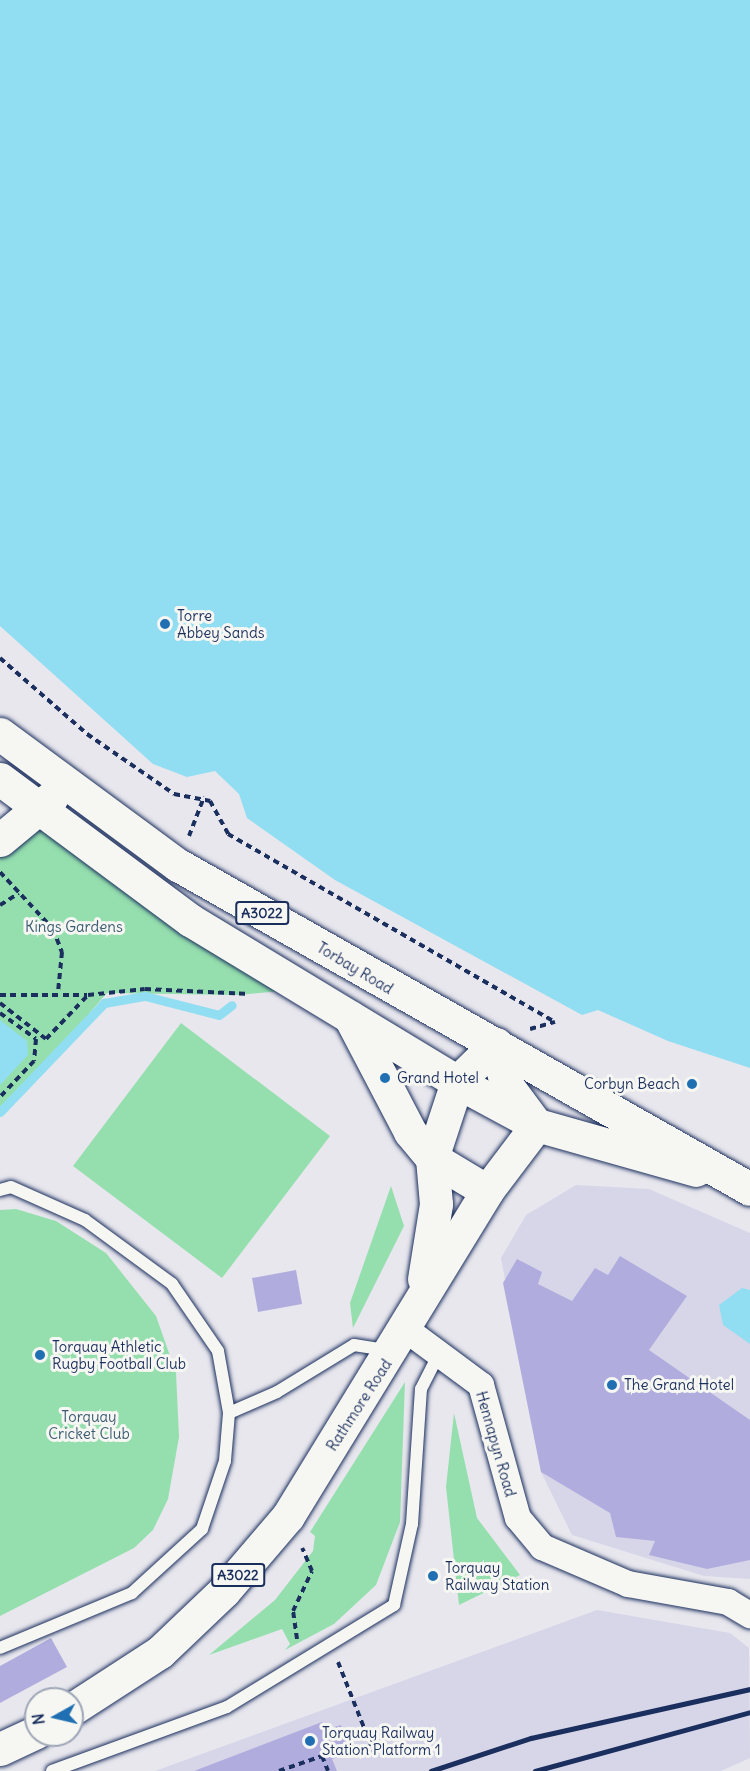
<!DOCTYPE html>
<html>
<head>
<meta charset="utf-8">
<style>
  body { margin:0 }
  #map { position:relative; width:750px; height:1771px; overflow:hidden; background:#e8e7ee; font-family:Delius,sans-serif }
  div>[style] { position:absolute }
  .built>* { inset:0; background:#d7d6e9 }
  .green>* { inset:0; background:#95dfae }
  .water>* { inset:0; background:#91ddf1 }
  .stream>* { height:9px; margin:-4.5px; padding:0 4.5px; transform-origin:4.5px; border-radius:4.5px; background:#91ddf1 }
  .building>* { inset:0; background:#b0adde }
  .path>* { height:4px; margin-top:-2px; transform-origin:0; background:repeating-linear-gradient(90deg,#1b2f5e 0 6px,transparent 0 10.5px) }
  .roads { filter:drop-shadow(0 0 2px #1b2f5e) drop-shadow(0 0 2px #1b2f5e) }
  .lane>* { height:12px; margin:-6px; padding:0 6px; transform-origin:6px; border-radius:6px; background:#f6f6f2 }
  .street>* { height:26px; margin:-13px; padding:0 13px; transform-origin:13px; border-radius:13px; background:#f6f6f2 }
  .primary>* { height:33px; margin:-16.5px; padding:0 16.5px; transform-origin:16.5px; border-radius:16.5px; background:#f6f6f2 }
  .rail>* { height:4.5px; margin:-2.25px; padding:0 2.25px; transform-origin:2.25px; border-radius:2.25px; background:#1b2f5e }
  .dots>* { width:16px; height:16px; translate:-50% -50%; box-sizing:border-box; border:3px solid #f6f6f2; border-radius:50% }
  span { translate:-50% -50%; white-space:nowrap; text-align:center; line-height:1.15; -webkit-text-stroke:6px #f6f6f2; paint-order:stroke }
  .shield-label span { padding:2px 4px; background:#f6f6f2; border:2px solid; border-radius:4px; -webkit-text-stroke-width:0 }
  .shield-label { font-size:14px; color:#1b2f5e; font-weight:700 }
  .poi-label { font-size:15px; color:#1b2f5e }
  .left { translate:0 -50%; text-align:left }
  .right { translate:-100% -50%; text-align:right }
  .park-label { font-size:15px; color:#3a5b72 }
  .street-label { font-size:15px; color:#1b2f5e }
  .north { position:absolute; left:24px; top:1687px; width:60px; height:60px; box-sizing:border-box; background:#f6f6f2; border:2px solid #9ea6b7; border-radius:50%; rotate:262deg; font-size:16px; font-weight:700; line-height:24px; text-align:center; color:#1b2f5e }
  .north::after { content:''; display:block; margin:auto; width:21px; height:27px; background:#1f6fb2; clip-path:polygon(50% 0,100% 100%,50% 72%,0 100%) }
</style>
</head>
<body>
<div id="map">
  <div class="built">
    <i style="clip-path:polygon(576px 1185px,649px 1189px,750px 1233px,750px 1579px,704px 1576px,572px 1535px,541px 1472px,501px 1258px,526px 1215px)"></i>
    <i style="clip-path:polygon(597px 1610px,730px 1633px,749px 1648px,750px 1758px,721px 1771px,155px 1771px)"></i>
  </div>
  <div class="green">
    <i style="clip-path:polygon(36px 811px,304px 989px,238px 995px,107px 993px,0 1116px,0 840px)"></i>
    <i style="clip-path:polygon(181px 1023px,330px 1136px,222px 1278px,73px 1166px)"></i>
    <i style="clip-path:polygon(391px 1186px,404px 1226px,353px 1328px,350px 1303px)"></i>
    <i style="clip-path:polygon(16px 1209px,56px 1221px,106px 1253px,156px 1316px,176px 1373px,179px 1437px,168px 1499px,153px 1530px,134px 1548px,0 1616px,0 1210px)"></i>
    <i style="clip-path:polygon(405px 1382px,400px 1522px,376px 1585px,334px 1624px,285px 1650px,290px 1644px,282px 1629px,209px 1655px,275px 1600px,313px 1551px,315px 1536px,310px 1532px)"></i>
    <i style="clip-path:polygon(454px 1413px,477px 1518px,520px 1575px,459px 1605px,446px 1487px)"></i>
  </div>
  <div class="water">
    <i style="clip-path:polygon(0 0,750px 0,750px 1068px,668px 1041px,598px 1010px,582px 1015px,335px 880px,247px 818px,239px 794px,215px 771px,187px 777px,153px 764px,0 626px)"></i>
    <i style="clip-path:polygon(0 1020px,27px 1041px,28px 1055px,0 1085px)"></i>
    <i style="clip-path:polygon(742px 1288px,750px 1290px,750px 1344px,723px 1325px,719px 1305px)"></i>
  </div>
  <div class="stream">
    <i style="left:0;top:1112px;width:151px;rotate:-46.3deg"></i>
    <i style="left:104px;top:1003px;width:42px;rotate:-9.7deg"></i>
    <i style="left:145px;top:996px;width:76px;rotate:14.4deg"></i>
    <i style="left:219px;top:1015px;width:16px;rotate:-38deg"></i>
  </div>
  <div class="building">
    <i style="clip-path:polygon(620px 1256px,687px 1296px,649px 1350px,750px 1420px,750px 1560px,707px 1569px,649px 1555px,655px 1541px,616px 1537px,610px 1513px,541px 1472px,503px 1283px,517px 1259px,542px 1272px,538px 1284px,572px 1301px,595px 1268px,608px 1275px)"></i>
    <i style="clip-path:polygon(296px 1270px,302px 1304px,258px 1312px,252px 1278px)"></i>
    <i style="clip-path:polygon(51px 1638px,67px 1667px,0 1703px,0 1666px)"></i>
    <i style="clip-path:polygon(322px 1722px,325px 1730px,341px 1725px,352px 1752px,332px 1759px,337px 1771px,194px 1771px)"></i>
  </div>
  <div class="path">
    <i style="left:0;top:658px;width:116px;rotate:41.1deg"></i>
    <i style="left:87px;top:734px;width:106px;rotate:34.6deg"></i>
    <i style="left:174px;top:794px;width:37px;rotate:11deg"></i>
    <i style="left:210px;top:801px;width:38px;rotate:61deg"></i>
    <i style="left:228px;top:834px;width:377px;rotate:29.9deg"></i>
    <i style="left:189px;top:836px;width:42px;rotate:-69deg"></i>
    <i style="left:0;top:872px;width:78px;rotate:47.1deg"></i>
    <i style="left:53px;top:929px;width:25px;rotate:69deg"></i>
    <i style="left:62px;top:952px;width:40px;rotate:95.7deg"></i>
    <i style="left:0;top:905px;width:22px;rotate:-32deg"></i>
    <i style="left:0;top:995px;width:87px"></i>
    <i style="left:0;top:1003px;width:58px;rotate:38deg"></i>
    <i style="left:46px;top:1039px;width:61px;rotate:-46.3deg"></i>
    <i style="left:88px;top:995px;width:57px;rotate:-6deg"></i>
    <i style="left:145px;top:989px;width:105px;rotate:2.7deg"></i>
    <i style="left:0;top:1013px;width:44px;rotate:35.8deg"></i>
    <i style="left:36px;top:1039px;width:22px;rotate:95deg"></i>
    <i style="left:34px;top:1061px;width:50px;rotate:133.4deg"></i>
    <i style="left:530px;top:1029px;width:26px;rotate:-16deg"></i>
    <i style="left:297px;top:1639px;width:28px;rotate:-98deg"></i>
    <i style="left:293px;top:1611px;width:44px;rotate:-64.6deg"></i>
    <i style="left:312px;top:1571px;width:25px;rotate:-113deg"></i>
    <i style="left:338px;top:1662px;width:98px;rotate:68.4deg"></i>
    <i style="left:279px;top:1771px;width:46px;rotate:-19.2deg"></i>
    <i style="left:322px;top:1756px;width:16px;rotate:68deg"></i>
  </div>
  <div class="roads">
    <div class="lane">
      <i style="left:0;top:1190px;width:11px;rotate:-15deg"></i>
      <i style="left:11px;top:1187px;width:81px;rotate:24deg"></i>
      <i style="left:85px;top:1220px;width:108px;rotate:36.3deg"></i>
      <i style="left:172px;top:1284px;width:81px;rotate:55.5deg"></i>
      <i style="left:218px;top:1351px;width:63px;rotate:79.9deg"></i>
      <i style="left:229px;top:1413px;width:48px;rotate:94.8deg"></i>
      <i style="left:225px;top:1461px;width:72px;rotate:108.7deg"></i>
      <i style="left:202px;top:1529px;width:95px;rotate:137.6deg"></i>
      <i style="left:132px;top:1593px;width:143px;rotate:157.4deg"></i>
      <i style="left:229px;top:1413px;width:52px;rotate:-23.6deg"></i>
      <i style="left:277px;top:1392px;width:90px;rotate:-31.4deg"></i>
      <i style="left:354px;top:1345px;width:33px;rotate:9deg"></i>
      <i style="left:52px;top:1771px;width:186px;rotate:-20.1deg"></i>
      <i style="left:227px;top:1707px;width:196px;rotate:-31.4deg"></i>
      <i style="left:394px;top:1605px;width:83px;rotate:-77.5deg"></i>
      <i style="left:412px;top:1524px;width:135px;rotate:-86.2deg"></i>
      <i style="left:421px;top:1389px;width:37px;rotate:-63deg"></i>
    </div>
    <div class="street">
      <i style="left:404px;top:1328px;width:96px;rotate:36.5deg"></i>
      <i style="left:481px;top:1385px;width:138px;rotate:74.5deg"></i>
      <i style="left:518px;top:1518px;width:38px;rotate:50deg"></i>
      <i style="left:542px;top:1547px;width:94px;rotate:23.3deg"></i>
      <i style="left:628px;top:1584px;width:102px;rotate:10.2deg"></i>
      <i style="left:728px;top:1602px;width:26px;rotate:31deg"></i>
    </div>
    <div class="primary">
      <i style="left:0;top:734px;width:221px;rotate:36.4deg"></i>
      <i style="left:178px;top:865px;width:657px;rotate:29.53deg"></i>
      <i style="left:0;top:779px;width:237px;rotate:36.6deg"></i>
      <i style="left:190px;top:920px;width:312px;rotate:31.2deg"></i>
      <i style="left:457px;top:1082px;width:91px;rotate:28.3deg"></i>
      <i style="left:537px;top:1125px;width:165px;rotate:15.8deg"></i>
      <i style="left:0;top:840px;width:67px;rotate:-39.6deg"></i>
      <i style="left:350px;top:1017px;width:130px;rotate:62.4deg"></i>
      <i style="left:410px;top:1132px;width:34px;rotate:50deg"></i>
      <i style="left:432px;top:1158px;width:64px;rotate:31deg"></i>
      <i style="left:424px;top:1279px;width:76px;rotate:-80.9deg"></i>
      <i style="left:436px;top:1204px;width:46px;rotate:-95deg"></i>
      <i style="left:432px;top:1158px;width:80px;rotate:-71.8deg"></i>
      <i style="left:457px;top:1082px;width:54px;rotate:-44.3deg"></i>
      <i style="left:496px;top:1044px;width:41px;rotate:76deg"></i>
      <i style="left:506px;top:1084px;width:44px;rotate:53.4deg"></i>
      <i style="left:72px;top:1709px;width:105px;rotate:-32.9deg"></i>
      <i style="left:160px;top:1652px;width:88px;rotate:-43.6deg"></i>
      <i style="left:224px;top:1591px;width:99px;rotate:-49.5deg"></i>
      <i style="left:288px;top:1516px;width:381px;rotate:-58.5deg"></i>
      <i style="left:487px;top:1191px;width:83px;rotate:-52.9deg"></i>
      <i style="left:0;top:1749px;width:40px;rotate:-25deg"></i>
    </div>
  </div>
  <div class="rail">
    <i style="left:431px;top:1771px;width:105px;rotate:-18.3deg"></i>
    <i style="left:531px;top:1738px;width:224px;rotate:-12.6deg"></i>
    <i style="left:535px;top:1771px;width:223px;rotate:-15.3deg"></i>
  </div>
  <div class="dots">
    <i style="left:165px;top:624px;background:#1f6fb2"></i>
    <i style="left:385px;top:1078px;background:#1f6fb2"></i>
    <i style="left:692px;top:1084px;background:#1f6fb2"></i>
    <i style="left:40px;top:1355px;background:#1f6fb2"></i>
    <i style="left:612px;top:1385px;background:#1f6fb2"></i>
    <i style="left:433px;top:1576px;background:#1f6fb2"></i>
    <i style="left:310px;top:1741px;background:#1f6fb2"></i>
  </div>
  <div class="shield-label">
    <span style="left:262px;top:913px">A3022</span>
    <span style="left:238px;top:1575px">A3022</span>
  </div>
  <div class="poi-label">
    <span class="left" style="left:177px;top:624px">Torre<br>Abbey Sands</span>
    <span class="left" style="left:397px;top:1078px">Grand Hotel</span>
    <span class="right" style="left:680px;top:1084px">Corbyn Beach</span>
    <span class="left" style="left:52px;top:1355px">Torquay Athletic<br>Rugby Football Club</span>
    <span class="left" style="left:624px;top:1385px">The Grand Hotel</span>
    <span class="left" style="left:445px;top:1576px">Torquay<br>Railway Station</span>
    <span class="left" style="left:322px;top:1741px">Torquay Railway<br>Station Platform 1</span>
  </div>
  <div class="park-label">
    <span style="left:74px;top:927px">Kings Gardens</span>
    <span style="left:89px;top:1425px">Torquay<br>Cricket Club</span>
  </div>
  <div class="street-label">
    <span style="left:355px;top:968px;rotate:31deg">Torbay Road</span>
    <span style="left:359px;top:1405px;rotate:-57deg">Rathmore Road</span>
    <span style="left:496px;top:1444px;rotate:74deg">Hennapyn Road</span>
  </div>
  <div class="north">N</div>
</div>
</body>
</html>
